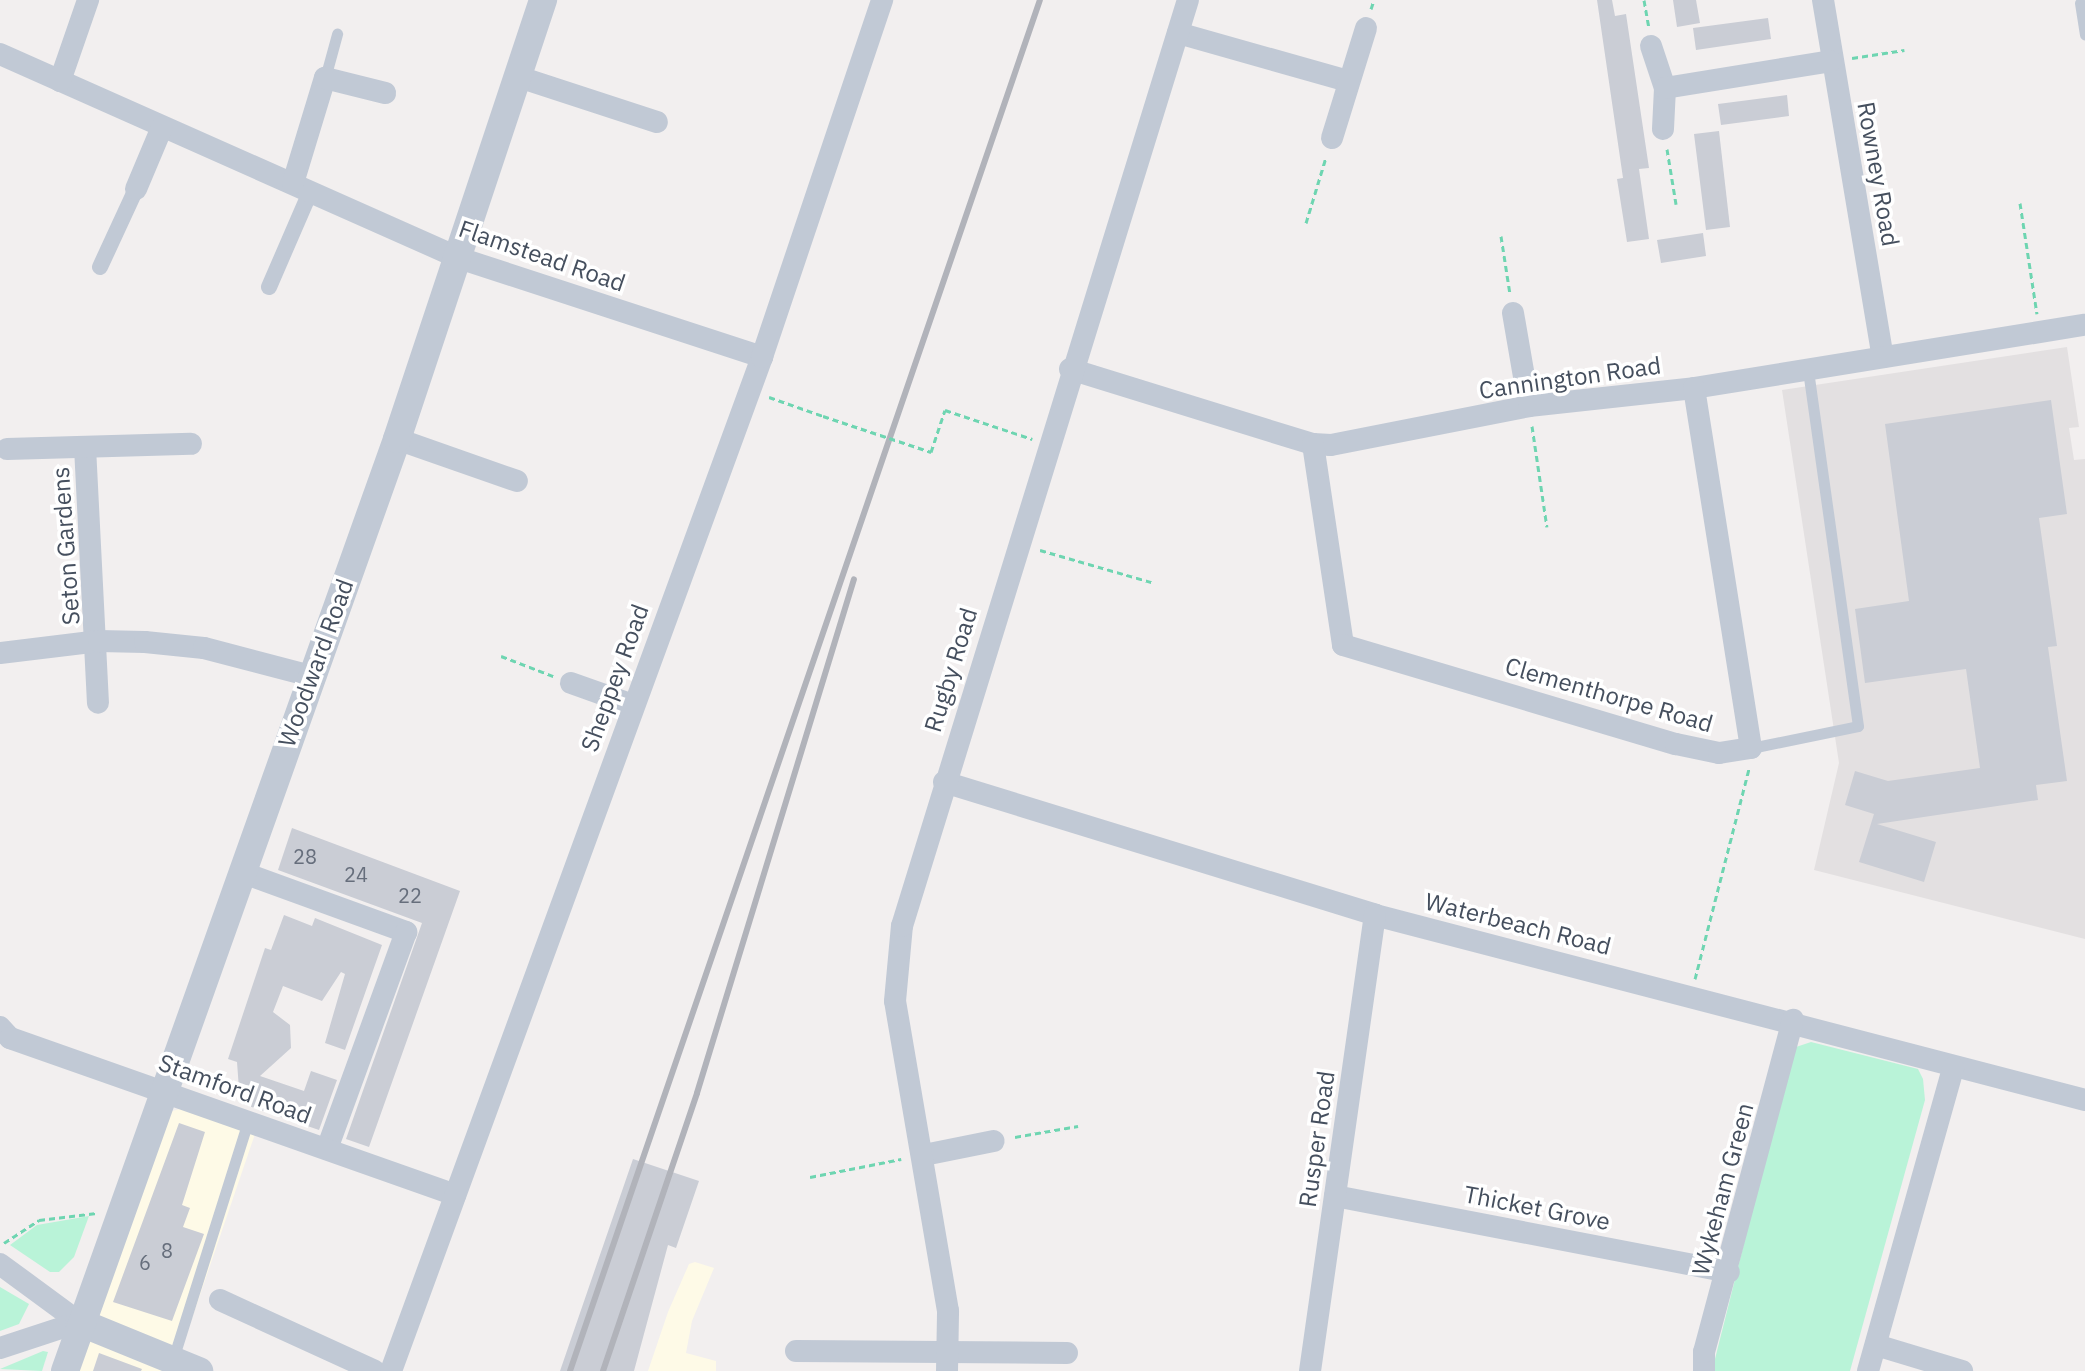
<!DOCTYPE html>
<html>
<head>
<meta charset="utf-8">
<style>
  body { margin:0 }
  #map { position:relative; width:2085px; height:1371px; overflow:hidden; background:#f2efef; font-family:"IBM Plex Sans",sans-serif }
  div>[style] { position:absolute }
  .commercial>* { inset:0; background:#fefae7 }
  .education>* { inset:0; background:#e3e0e1 }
  .green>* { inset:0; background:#b9f3d8 }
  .building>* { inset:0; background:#cacdd5 }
  .path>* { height:3px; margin-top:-1.5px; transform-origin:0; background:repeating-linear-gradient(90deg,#6ed5b1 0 6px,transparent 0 10px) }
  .service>* { height:11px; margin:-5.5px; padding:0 5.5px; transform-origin:5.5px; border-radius:5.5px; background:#c1c9d5 }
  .pedestrian>* { height:16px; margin:-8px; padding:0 8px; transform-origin:8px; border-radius:8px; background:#c1c9d5 }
  .minor>* { height:22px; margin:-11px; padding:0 11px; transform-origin:11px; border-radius:11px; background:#c1c9d5 }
  .tertiary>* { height:28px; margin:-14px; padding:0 14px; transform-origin:14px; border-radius:14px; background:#c1c9d5 }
  .rail>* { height:6px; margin:-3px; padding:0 3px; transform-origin:3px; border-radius:3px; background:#b1b3ba }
  .path-bridge>* { height:3px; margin-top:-1.5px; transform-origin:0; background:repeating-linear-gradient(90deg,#6ed5b1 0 6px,transparent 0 10px) }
  span { translate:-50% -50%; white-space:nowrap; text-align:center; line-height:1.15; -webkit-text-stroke:7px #fff; paint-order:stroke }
  .number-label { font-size:20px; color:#666e7c }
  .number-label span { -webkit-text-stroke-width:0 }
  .street-label { font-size:24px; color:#454f5e }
</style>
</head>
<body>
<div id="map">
  <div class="commercial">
    <i style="clip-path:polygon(184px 1108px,255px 1134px,174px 1371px,78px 1371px,172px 1111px)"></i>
    <i style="clip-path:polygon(695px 1262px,714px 1268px,692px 1321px,686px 1353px,716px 1361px,716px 1371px,648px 1371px,668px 1312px,689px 1264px)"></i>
  </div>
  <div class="education">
    <i style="clip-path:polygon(2067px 347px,2079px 427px,2069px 428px,2074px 460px,2085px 459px,2085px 939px,1814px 870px,1839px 763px,1782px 390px)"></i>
  </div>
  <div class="green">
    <i style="clip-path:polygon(1811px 1042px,1918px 1069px,1923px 1079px,1925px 1100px,1850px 1371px,1712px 1371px,1793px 1048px)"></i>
    <i style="clip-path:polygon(89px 1216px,74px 1257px,59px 1272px,50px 1272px,10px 1245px,37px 1225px)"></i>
    <i style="clip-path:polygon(0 1287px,29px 1304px,19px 1324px,0 1331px)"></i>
    <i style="clip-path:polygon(43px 1351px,48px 1352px,42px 1371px,0 1369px)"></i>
  </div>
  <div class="building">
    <i style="clip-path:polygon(1597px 0,1612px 0,1615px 16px,1626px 14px,1649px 168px,1639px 169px,1649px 239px,1627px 242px,1617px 179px,1623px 178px)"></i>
    <i style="clip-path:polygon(1673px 0,1696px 0,1700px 23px,1677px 27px)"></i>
    <i style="clip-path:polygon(1768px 18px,1771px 39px,1696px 50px,1693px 28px)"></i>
    <i style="clip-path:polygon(1787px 95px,1789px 116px,1721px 125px,1718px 104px)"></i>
    <i style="clip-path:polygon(1719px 131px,1730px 227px,1706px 230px,1694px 134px)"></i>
    <i style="clip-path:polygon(1703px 233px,1706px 256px,1661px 263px,1657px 240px)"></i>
    <i style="clip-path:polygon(2051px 400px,2067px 514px,2039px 518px,2057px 646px,2048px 647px,2067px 781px,2036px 785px,2038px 800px,1877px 824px,1936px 842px,1924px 882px,1859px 862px,1874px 814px,1845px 805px,1855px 771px,1888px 781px,1980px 768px,1966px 669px,1865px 683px,1855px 609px,1909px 601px,1885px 424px)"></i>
    <i style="clip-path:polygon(292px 828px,460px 891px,369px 1147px,346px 1139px,422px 923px,278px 870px)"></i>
    <i style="clip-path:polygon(284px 915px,312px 926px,315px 918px,382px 945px,345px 1050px,325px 1043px,345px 974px,341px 972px,322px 1001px,283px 986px,273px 1012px,290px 1025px,291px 1048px,260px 1076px,304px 1091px,311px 1071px,337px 1080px,319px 1130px,240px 1103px,237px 1062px,228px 1059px,265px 948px,271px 950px)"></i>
    <i style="clip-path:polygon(179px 1123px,205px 1132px,182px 1205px,190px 1208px,183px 1227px,204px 1234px,172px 1321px,113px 1302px)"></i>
    <i style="clip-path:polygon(633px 1159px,699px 1181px,676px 1248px,668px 1245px,634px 1371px,560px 1371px)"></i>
    <i style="clip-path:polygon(99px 1353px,142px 1369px,141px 1371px,93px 1371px)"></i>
  </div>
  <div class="path">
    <i style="left:1644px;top:0;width:28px;rotate:80deg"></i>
    <i style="left:1371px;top:9px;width:9px;rotate:-72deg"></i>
    <i style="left:1852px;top:58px;width:53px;rotate:-8.7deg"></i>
    <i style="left:1667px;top:149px;width:56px;rotate:80.7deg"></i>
    <i style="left:2020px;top:203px;width:112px;rotate:81.3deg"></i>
    <i style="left:1306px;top:223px;width:69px;rotate:-73.1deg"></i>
    <i style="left:1501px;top:236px;width:59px;rotate:81.2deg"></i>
    <i style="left:769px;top:397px;width:57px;rotate:19.4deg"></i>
    <i style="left:1532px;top:426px;width:102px;rotate:81.6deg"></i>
    <i style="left:931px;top:452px;width:44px;rotate:-71.6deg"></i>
    <i style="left:945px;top:410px;width:92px;rotate:18.4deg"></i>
    <i style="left:1040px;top:550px;width:116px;rotate:16.1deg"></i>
    <i style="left:501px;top:656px;width:56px;rotate:21deg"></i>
    <i style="left:1695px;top:979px;width:217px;rotate:-75.6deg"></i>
    <i style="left:1015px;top:1137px;width:64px;rotate:-9.9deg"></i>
    <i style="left:810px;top:1177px;width:93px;rotate:-11.2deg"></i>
    <i style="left:4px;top:1243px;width:42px;rotate:-33.3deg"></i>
    <i style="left:39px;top:1220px;width:58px;rotate:-6.9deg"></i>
  </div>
  <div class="service">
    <i style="left:2080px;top:3px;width:32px;rotate:81deg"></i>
    <i style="left:325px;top:78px;width:46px;rotate:-74.7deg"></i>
    <i style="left:1751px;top:748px;width:109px;rotate:-11.6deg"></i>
    <i style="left:1858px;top:726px;width:359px;rotate:-98deg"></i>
    <i style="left:173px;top:1359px;width:250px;rotate:-72.5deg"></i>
  </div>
  <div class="pedestrian">
    <i style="left:100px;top:267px;width:86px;rotate:-65.2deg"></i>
    <i style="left:269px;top:287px;width:106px;rotate:-66.6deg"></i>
  </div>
  <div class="minor">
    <i style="left:1823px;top:0;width:362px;rotate:80.5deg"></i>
    <i style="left:1178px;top:33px;width:177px;rotate:15.8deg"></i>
    <i style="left:1651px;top:46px;width:44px;rotate:71.6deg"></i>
    <i style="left:1665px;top:88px;width:41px;rotate:92.8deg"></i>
    <i style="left:0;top:54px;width:502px;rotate:23.96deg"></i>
    <i style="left:459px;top:258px;width:319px;rotate:18.1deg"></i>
    <i style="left:519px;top:77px;width:145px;rotate:18.1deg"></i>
    <i style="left:60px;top:81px;width:86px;rotate:-70.9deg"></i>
    <i style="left:1665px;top:88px;width:168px;rotate:-9.2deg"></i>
    <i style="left:1332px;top:138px;width:115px;rotate:-72.8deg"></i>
    <i style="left:293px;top:183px;width:110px;rotate:-73.1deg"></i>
    <i style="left:325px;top:78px;width:62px;rotate:14deg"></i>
    <i style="left:136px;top:189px;width:67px;rotate:-67.2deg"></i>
    <i style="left:1513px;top:313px;width:94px;rotate:80.2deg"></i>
    <i style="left:1070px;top:369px;width:254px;rotate:17.2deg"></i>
    <i style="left:1313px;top:444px;width:18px;rotate:3deg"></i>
    <i style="left:1331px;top:445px;width:202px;rotate:-11.1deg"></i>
    <i style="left:1529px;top:406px;width:166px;rotate:-6.2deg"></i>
    <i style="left:1694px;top:388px;width:396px;rotate:-9.2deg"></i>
    <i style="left:397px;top:439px;width:127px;rotate:19.3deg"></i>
    <i style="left:1313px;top:444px;width:203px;rotate:81.5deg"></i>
    <i style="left:1343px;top:645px;width:347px;rotate:16.6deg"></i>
    <i style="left:1676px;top:744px;width:44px;rotate:11.8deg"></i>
    <i style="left:1719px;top:753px;width:32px;rotate:-9deg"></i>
    <i style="left:1751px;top:748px;width:364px;rotate:-99deg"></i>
    <i style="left:85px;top:447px;width:256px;rotate:87.1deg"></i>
    <i style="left:7px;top:449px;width:184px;rotate:-1.6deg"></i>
    <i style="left:0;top:653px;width:100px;rotate:-6.9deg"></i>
    <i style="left:99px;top:641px;width:46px;rotate:1.2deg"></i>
    <i style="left:145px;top:642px;width:59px;rotate:5.8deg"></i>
    <i style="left:204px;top:648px;width:111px;rotate:14.7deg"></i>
    <i style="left:571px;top:683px;width:66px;rotate:19.5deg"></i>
    <i style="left:944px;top:782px;width:451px;rotate:17.1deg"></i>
    <i style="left:1375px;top:915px;width:734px;rotate:14.6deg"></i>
    <i style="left:241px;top:872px;width:176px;rotate:20deg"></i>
    <i style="left:406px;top:932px;width:231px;rotate:110deg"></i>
    <i style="left:0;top:1027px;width:15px;rotate:48deg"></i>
    <i style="left:10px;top:1038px;width:472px;rotate:19.4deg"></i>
    <i style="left:924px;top:1155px;width:71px;rotate:-11.3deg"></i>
    <i style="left:1335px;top:1196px;width:401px;rotate:10.9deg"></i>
    <i style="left:0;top:1264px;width:98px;rotate:36.3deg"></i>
    <i style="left:220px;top:1300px;width:170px;rotate:24.6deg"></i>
    <i style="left:1876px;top:1345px;width:90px;rotate:16.8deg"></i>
    <i style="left:0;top:1348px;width:83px;rotate:-18.2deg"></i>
    <i style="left:796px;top:1351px;width:271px;rotate:0.4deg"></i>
    <i style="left:391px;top:1371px;width:1080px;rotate:-69.9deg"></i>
    <i style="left:762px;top:357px;width:377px;rotate:-71.4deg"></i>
    <i style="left:947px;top:1371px;width:60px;rotate:-89deg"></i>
    <i style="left:948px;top:1311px;width:314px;rotate:-99.7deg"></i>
    <i style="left:895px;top:1001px;width:75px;rotate:-84.7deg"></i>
    <i style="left:902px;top:926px;width:969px;rotate:-72.84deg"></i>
    <i style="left:1310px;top:1371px;width:461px;rotate:-81.9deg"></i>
    <i style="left:1704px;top:1371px;width:19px;rotate:-90deg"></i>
    <i style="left:1704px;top:1352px;width:344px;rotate:-75deg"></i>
    <i style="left:1868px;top:1371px;width:315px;rotate:-74.3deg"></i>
  </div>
  <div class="tertiary">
    <i style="left:79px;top:1322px;width:130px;rotate:22.2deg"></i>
    <i style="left:65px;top:1371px;width:989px;rotate:-70.39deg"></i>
    <i style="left:397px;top:439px;width:463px;rotate:-71.6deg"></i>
  </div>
  <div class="rail">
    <i style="left:570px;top:1371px;width:1449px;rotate:-71.08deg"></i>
    <i style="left:603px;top:1371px;width:293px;rotate:-71.3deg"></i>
    <i style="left:697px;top:1093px;width:537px;rotate:-73.01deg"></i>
  </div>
  <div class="path-bridge">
    <i style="left:823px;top:416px;width:114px;rotate:18.4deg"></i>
  </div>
  <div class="number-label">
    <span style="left:305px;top:856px">28</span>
    <span style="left:356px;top:874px">24</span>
    <span style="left:410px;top:895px">22</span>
    <span style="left:167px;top:1250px">8</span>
    <span style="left:145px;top:1262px">6</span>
  </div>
  <div class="street-label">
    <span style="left:1878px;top:174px;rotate:80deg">Rowney Road</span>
    <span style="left:542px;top:256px;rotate:19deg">Flamstead Road</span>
    <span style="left:1570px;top:378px;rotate:-8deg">Cannington Road</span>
    <span style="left:66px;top:546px;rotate:-94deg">Seton Gardens</span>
    <span style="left:316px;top:663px;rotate:-70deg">Woodward Road</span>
    <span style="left:951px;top:670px;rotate:-73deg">Rugby Road</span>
    <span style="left:615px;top:678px;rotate:-70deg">Sheppey Road</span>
    <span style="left:1609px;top:695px;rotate:16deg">Clementhorpe Road</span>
    <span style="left:1518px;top:924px;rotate:14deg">Waterbeach Road</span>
    <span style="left:235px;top:1089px;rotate:20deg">Stamford Road</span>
    <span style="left:1317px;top:1139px;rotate:-82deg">Rusper Road</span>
    <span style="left:1723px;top:1189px;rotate:-75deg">Wykeham Green</span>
    <span style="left:1537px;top:1208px;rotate:11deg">Thicket Grove</span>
  </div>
</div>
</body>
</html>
